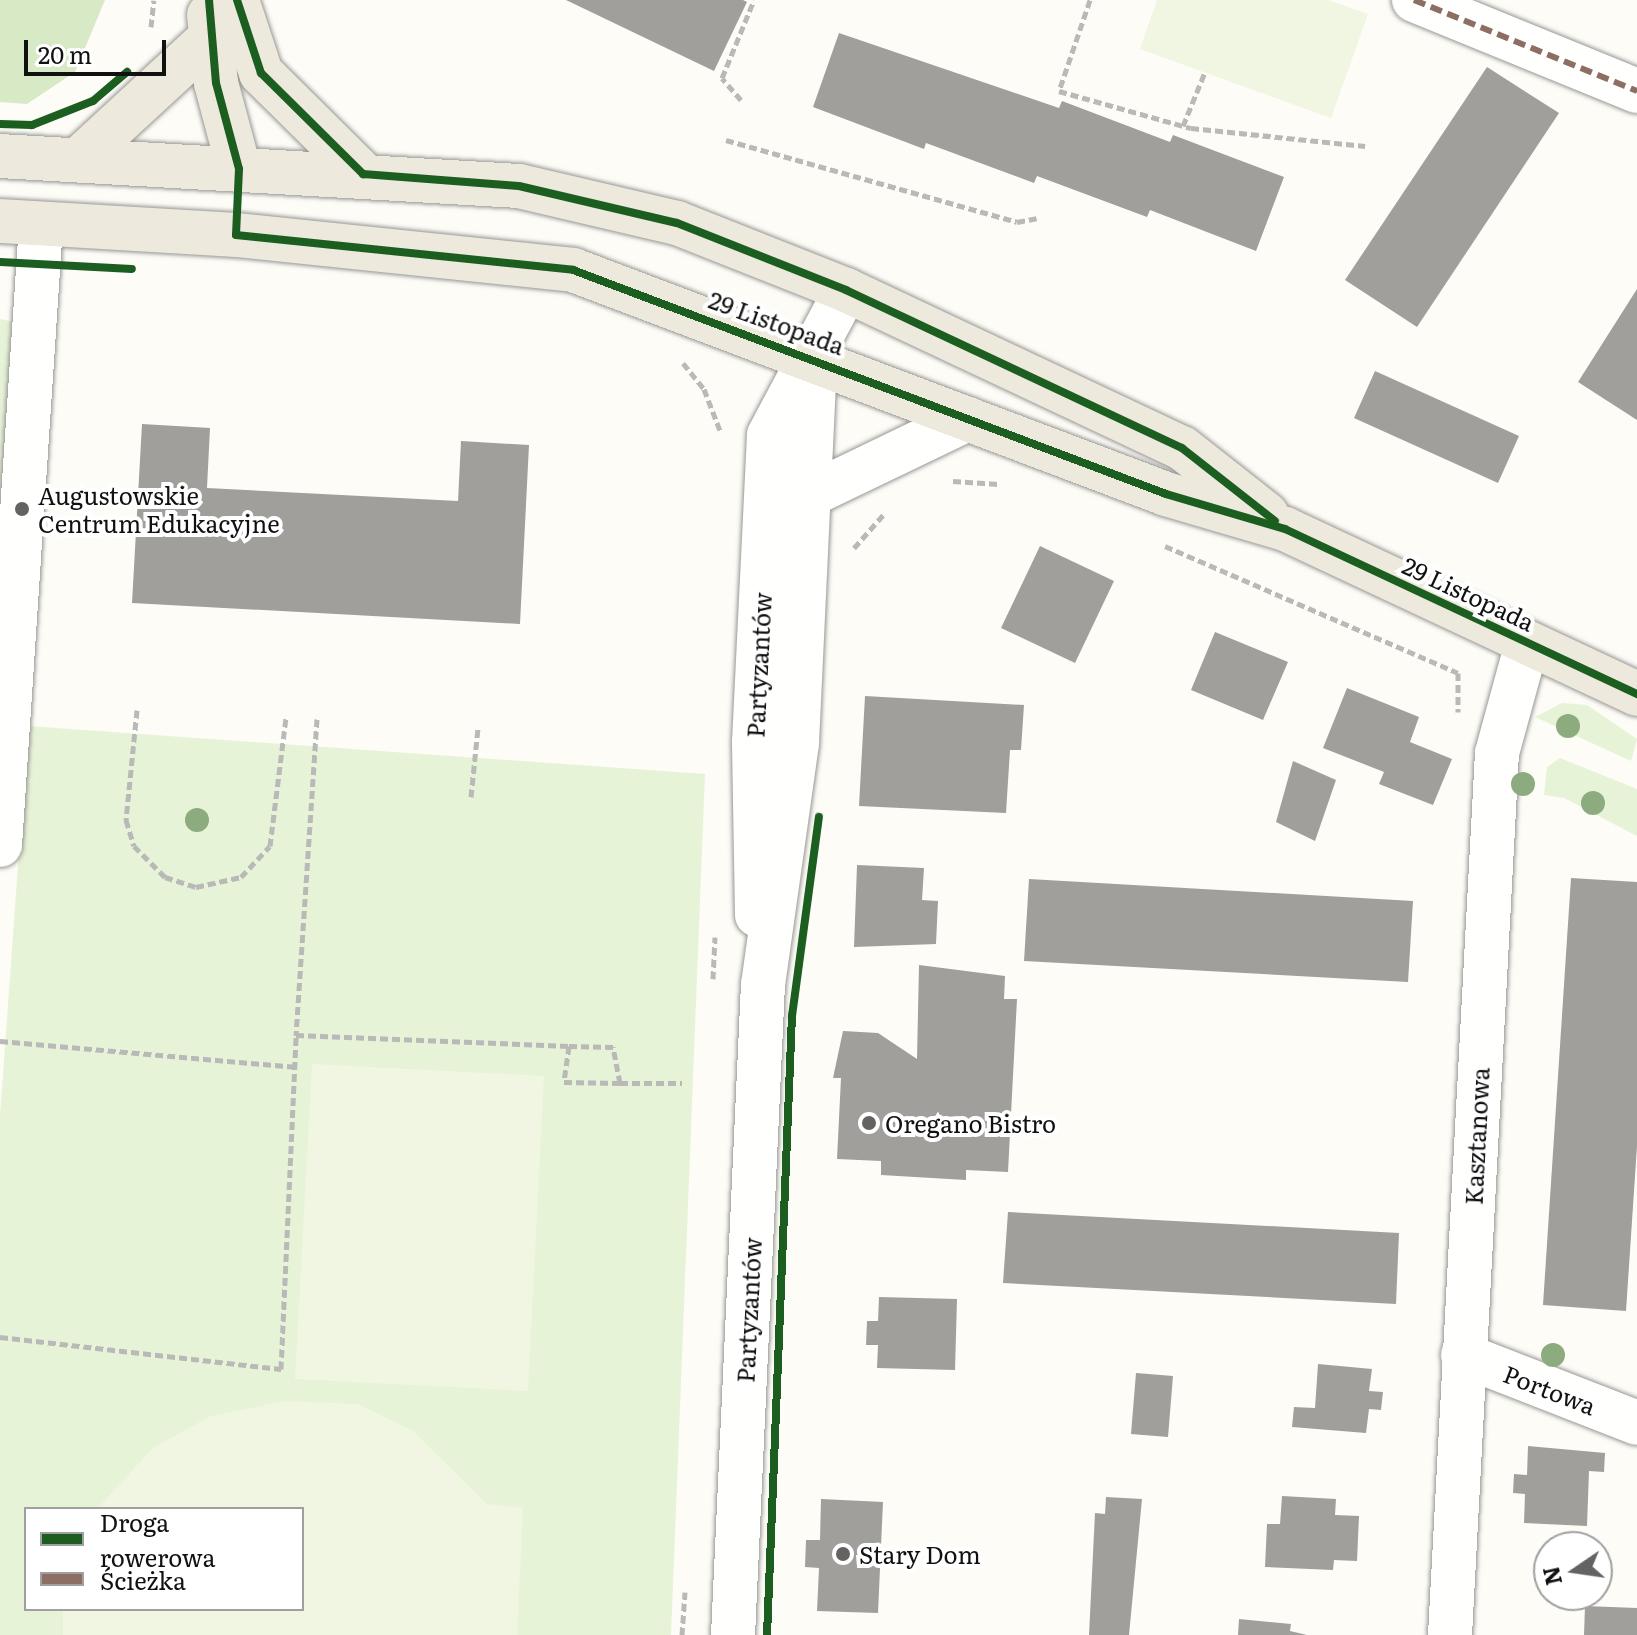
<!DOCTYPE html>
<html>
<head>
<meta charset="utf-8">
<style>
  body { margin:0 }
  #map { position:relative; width:1637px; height:1635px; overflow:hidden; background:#fdfcf7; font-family:Literata,serif }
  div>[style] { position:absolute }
  .green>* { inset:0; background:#e7f3d7 }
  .forest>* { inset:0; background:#d8eac5 }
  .pitch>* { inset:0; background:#f0f6e1 }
  .building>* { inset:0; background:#a19f9c }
  .path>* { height:5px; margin-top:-2.5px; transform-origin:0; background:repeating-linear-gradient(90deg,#b9b9b8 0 8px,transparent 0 12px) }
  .roads { filter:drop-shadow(0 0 2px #979795) drop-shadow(0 0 2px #979795) }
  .minor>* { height:44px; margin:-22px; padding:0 22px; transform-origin:22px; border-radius:22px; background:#fffffe }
  .major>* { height:44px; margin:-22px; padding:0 22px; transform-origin:22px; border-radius:22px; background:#ede9dc }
  .quiet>* { height:6px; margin-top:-3px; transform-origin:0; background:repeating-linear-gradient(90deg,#8d6e63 0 12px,transparent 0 18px) }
  .cycleway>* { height:8px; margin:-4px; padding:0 4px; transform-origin:4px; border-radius:4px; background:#1b5e20 }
  .trees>* { width:24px; height:24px; margin:-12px; border-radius:50%; background:#8cac80 }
  .dots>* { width:22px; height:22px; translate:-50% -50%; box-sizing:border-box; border:4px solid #fff; border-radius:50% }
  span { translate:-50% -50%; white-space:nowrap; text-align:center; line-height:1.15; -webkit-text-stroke:8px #fff; paint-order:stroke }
  .street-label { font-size:24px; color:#111 }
  .poi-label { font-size:24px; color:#111 }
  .left { translate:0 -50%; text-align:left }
  .legend { position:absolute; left:24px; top:1507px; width:280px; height:104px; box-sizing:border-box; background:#fff; border:2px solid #a0a0a0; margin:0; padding:10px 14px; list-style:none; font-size:24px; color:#111 }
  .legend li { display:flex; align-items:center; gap:16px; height:40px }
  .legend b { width:40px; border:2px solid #a0a0a0 }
  .north { position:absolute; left:1533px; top:1531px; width:80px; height:80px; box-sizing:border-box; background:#fff; border:2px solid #a0a0a0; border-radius:50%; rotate:257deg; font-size:22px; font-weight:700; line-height:32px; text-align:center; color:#111 }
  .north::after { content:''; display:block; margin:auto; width:28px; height:36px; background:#646362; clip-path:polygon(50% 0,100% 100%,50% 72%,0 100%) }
  .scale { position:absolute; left:24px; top:40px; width:142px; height:36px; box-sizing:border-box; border:4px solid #111; border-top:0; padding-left:10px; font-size:24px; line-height:28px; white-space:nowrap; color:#111; -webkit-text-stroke:6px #fff; paint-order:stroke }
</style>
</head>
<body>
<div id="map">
  <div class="green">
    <i style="clip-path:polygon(0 319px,15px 322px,0 553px)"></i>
    <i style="clip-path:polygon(1562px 703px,1587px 705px,1637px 739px,1631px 761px,1535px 717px)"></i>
    <i style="clip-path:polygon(evenodd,28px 726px,705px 774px,671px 1635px,0 1635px,0 1116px,28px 726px,26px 1509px,302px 1509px,302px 1609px,26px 1609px,26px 1509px)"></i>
    <i style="clip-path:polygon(1560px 758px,1637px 789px,1637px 836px,1564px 798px,1544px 795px,1547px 767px)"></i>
  </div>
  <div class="forest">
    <i style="clip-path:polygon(0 0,105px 0,75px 72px,27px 104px,0 102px)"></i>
  </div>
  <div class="pitch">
    <i style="clip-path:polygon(1157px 0,1328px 0,1368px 14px,1331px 118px,1140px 49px)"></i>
    <i style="clip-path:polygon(312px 1064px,544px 1076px,528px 1391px,295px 1379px)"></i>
    <i style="clip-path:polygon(285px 1401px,358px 1404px,413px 1431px,487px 1504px,523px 1508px,517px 1635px,63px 1635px,63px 1609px,302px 1609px,302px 1509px,97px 1509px,153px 1448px,211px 1416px)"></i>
  </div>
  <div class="building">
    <i style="clip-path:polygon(566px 0,743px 0,747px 2px,714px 71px)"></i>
    <i style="clip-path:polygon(839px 33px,1059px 108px,1062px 101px,1170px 142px,1173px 135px,1284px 177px,1256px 251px,1150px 210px,1147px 217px,1037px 176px,1034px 183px,926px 143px,924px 149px,813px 107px)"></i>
    <i style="clip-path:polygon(1487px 67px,1559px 113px,1417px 327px,1345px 280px)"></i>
    <i style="clip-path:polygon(1637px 289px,1637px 420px,1578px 382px)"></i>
    <i style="clip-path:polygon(1375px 371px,1519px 436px,1498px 483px,1354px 418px)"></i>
    <i style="clip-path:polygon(142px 424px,210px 428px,207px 488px,458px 501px,461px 441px,529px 445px,520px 624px,132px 603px)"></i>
    <i style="clip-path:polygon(1040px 546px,1114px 581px,1075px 663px,1001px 628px)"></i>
    <i style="clip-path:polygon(1215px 632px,1288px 662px,1263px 720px,1191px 690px)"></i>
    <i style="clip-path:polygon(1347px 688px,1419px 717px,1410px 742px,1452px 759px,1433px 805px,1379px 784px,1384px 772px,1323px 748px)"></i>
    <i style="clip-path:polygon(865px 696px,1024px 705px,1021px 750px,1010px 750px,1006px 813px,859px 806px)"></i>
    <i style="clip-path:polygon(1293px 761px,1336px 780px,1315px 841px,1276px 822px)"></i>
    <i style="clip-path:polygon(857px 865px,924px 868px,922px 900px,938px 901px,936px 944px,854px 947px)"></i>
    <i style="clip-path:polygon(1571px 878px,1637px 882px,1637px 1146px,1626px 1311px,1543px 1305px)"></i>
    <i style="clip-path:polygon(1029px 879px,1413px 901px,1408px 982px,1024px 961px)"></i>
    <i style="clip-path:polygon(919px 965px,1005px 976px,1004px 999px,1017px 999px,1008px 1172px,966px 1170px,966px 1180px,881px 1175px,881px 1161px,837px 1159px,841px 1078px,833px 1078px,843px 1031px,878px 1033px,917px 1059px)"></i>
    <i style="clip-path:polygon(1008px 1212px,1399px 1233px,1396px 1304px,1003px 1283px)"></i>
    <i style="clip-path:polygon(879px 1297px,957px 1299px,955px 1370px,877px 1368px,878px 1345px,866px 1345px,867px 1321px,878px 1321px)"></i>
    <i style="clip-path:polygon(1318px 1364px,1372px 1369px,1369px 1391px,1383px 1392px,1381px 1410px,1369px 1409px,1366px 1433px,1292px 1427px,1294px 1407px,1315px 1408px)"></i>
    <i style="clip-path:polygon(1136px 1373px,1173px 1376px,1168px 1437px,1131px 1434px)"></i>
    <i style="clip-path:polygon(1528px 1446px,1605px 1453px,1604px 1472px,1589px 1471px,1587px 1526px,1524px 1523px,1525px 1494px,1513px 1493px,1514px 1474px,1527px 1475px)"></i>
    <i style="clip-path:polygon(1282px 1496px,1336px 1499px,1335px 1515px,1359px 1516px,1357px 1561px,1334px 1560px,1333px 1570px,1265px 1567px,1267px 1524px,1280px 1524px)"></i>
    <i style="clip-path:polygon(1106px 1497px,1142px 1499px,1129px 1635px,1089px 1635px,1095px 1513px,1105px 1514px)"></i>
    <i style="clip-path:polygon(821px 1499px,883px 1502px,878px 1613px,817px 1611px,819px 1568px,805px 1567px,806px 1540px,820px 1540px)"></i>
    <i style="clip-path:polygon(1585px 1606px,1637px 1608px,1637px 1635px,1584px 1635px)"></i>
    <i style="clip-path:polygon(1239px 1619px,1291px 1624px,1290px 1631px,1307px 1635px,1238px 1635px)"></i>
  </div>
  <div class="path">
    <i style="left:1090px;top:0;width:96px;rotate:108.8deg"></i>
    <i style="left:1059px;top:91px;width:137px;rotate:15.7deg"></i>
    <i style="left:1191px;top:128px;width:175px;rotate:5.9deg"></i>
    <i style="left:151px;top:27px;width:27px;rotate:-84deg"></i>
    <i style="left:741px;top:100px;width:29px;rotate:-131deg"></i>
    <i style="left:722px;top:78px;width:84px;rotate:-67.7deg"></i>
    <i style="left:1183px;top:126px;width:58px;rotate:-67.8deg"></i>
    <i style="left:726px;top:140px;width:302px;rotate:15.7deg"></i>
    <i style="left:1017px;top:222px;width:20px;rotate:-11deg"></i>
    <i style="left:683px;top:363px;width:33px;rotate:51deg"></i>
    <i style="left:704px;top:389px;width:47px;rotate:68.9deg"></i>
    <i style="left:953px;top:481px;width:46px;rotate:3.7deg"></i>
    <i style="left:1165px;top:546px;width:319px;rotate:23.4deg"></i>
    <i style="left:1458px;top:673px;width:39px;rotate:90deg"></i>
    <i style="left:854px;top:548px;width:45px;rotate:-48.6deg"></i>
    <i style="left:137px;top:710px;width:111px;rotate:95.7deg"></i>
    <i style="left:126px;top:820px;width:27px;rotate:73deg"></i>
    <i style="left:134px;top:846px;width:44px;rotate:45deg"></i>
    <i style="left:165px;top:877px;width:33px;rotate:18deg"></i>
    <i style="left:196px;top:887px;width:46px;rotate:-12.5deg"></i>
    <i style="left:241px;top:877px;width:42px;rotate:-46.9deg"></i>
    <i style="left:270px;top:846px;width:129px;rotate:-82.9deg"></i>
    <i style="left:317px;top:719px;width:317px;rotate:93.8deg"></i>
    <i style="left:296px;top:1035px;width:273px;rotate:2.3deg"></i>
    <i style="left:471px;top:797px;width:69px;rotate:-84.2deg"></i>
    <i style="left:713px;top:979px;width:42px;rotate:-87.3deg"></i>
    <i style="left:0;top:1041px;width:296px;rotate:5deg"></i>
    <i style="left:620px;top:1083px;width:37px;rotate:-101deg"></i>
    <i style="left:613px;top:1047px;width:44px;rotate:-178.7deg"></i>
    <i style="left:569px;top:1046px;width:36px;rotate:98deg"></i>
    <i style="left:564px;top:1082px;width:56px;rotate:1deg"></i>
    <i style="left:620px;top:1083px;width:62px"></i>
    <i style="left:0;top:1337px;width:283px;rotate:6.5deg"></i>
    <i style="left:281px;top:1369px;width:334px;rotate:-87.4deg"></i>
    <i style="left:682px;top:1635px;width:43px;rotate:-86deg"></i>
  </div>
  <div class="roads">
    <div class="minor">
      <i style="left:1414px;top:0;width:241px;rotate:22.2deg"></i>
      <i style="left:812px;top:494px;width:173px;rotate:-25.7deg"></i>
      <i style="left:0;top:845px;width:622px;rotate:-86.22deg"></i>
      <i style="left:757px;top:915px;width:173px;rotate:-91deg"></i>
      <i style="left:754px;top:742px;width:307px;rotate:-87.2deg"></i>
      <i style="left:769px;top:435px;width:164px;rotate:-62deg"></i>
      <i style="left:1463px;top:1355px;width:187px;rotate:21.3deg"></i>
      <i style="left:733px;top:1635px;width:651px;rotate:-87.36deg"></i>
      <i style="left:763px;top:985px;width:244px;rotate:-82deg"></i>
      <i style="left:797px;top:743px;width:386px;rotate:-87.3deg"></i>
      <i style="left:1450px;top:1635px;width:883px;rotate:-86.95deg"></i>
      <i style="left:1497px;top:753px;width:114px;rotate:-74.7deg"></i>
    </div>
    <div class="major">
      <i style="left:237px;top:0;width:77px;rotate:71.8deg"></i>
      <i style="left:261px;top:73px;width:144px;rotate:44.7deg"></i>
      <i style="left:209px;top:15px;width:68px;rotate:84.1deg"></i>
      <i style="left:216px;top:83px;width:89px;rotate:75deg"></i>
      <i style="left:0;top:156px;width:520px;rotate:3.31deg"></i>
      <i style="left:519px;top:186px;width:162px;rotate:13.2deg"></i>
      <i style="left:677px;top:223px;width:182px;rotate:21.6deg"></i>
      <i style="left:846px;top:290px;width:371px;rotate:25.2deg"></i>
      <i style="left:1182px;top:448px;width:108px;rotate:38.2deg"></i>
      <i style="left:78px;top:160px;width:180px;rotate:-42.7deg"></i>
      <i style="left:0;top:221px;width:236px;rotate:3.4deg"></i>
      <i style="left:236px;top:235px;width:339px;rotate:5.9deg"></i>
      <i style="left:573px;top:270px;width:634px;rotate:20.69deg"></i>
      <i style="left:1166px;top:494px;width:124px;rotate:16.4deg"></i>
      <i style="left:1285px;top:529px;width:389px;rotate:25.1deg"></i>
    </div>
  </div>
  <div class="quiet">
    <i style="left:1414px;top:0;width:241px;rotate:22.2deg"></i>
  </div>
  <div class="cycleway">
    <i style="left:209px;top:0;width:83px;rotate:85.2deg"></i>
    <i style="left:216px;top:83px;width:89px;rotate:75deg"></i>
    <i style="left:239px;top:169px;width:66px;rotate:92.6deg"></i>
    <i style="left:236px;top:235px;width:339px;rotate:5.9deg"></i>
    <i style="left:573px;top:270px;width:634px;rotate:20.69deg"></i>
    <i style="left:1166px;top:494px;width:124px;rotate:16.4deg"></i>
    <i style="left:1285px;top:529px;width:389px;rotate:25.1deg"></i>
    <i style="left:237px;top:0;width:77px;rotate:71.8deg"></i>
    <i style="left:261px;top:73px;width:144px;rotate:44.7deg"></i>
    <i style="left:363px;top:174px;width:156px;rotate:4.4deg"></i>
    <i style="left:519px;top:186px;width:162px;rotate:13.2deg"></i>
    <i style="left:677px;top:223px;width:182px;rotate:21.6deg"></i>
    <i style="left:846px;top:290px;width:371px;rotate:25.2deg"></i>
    <i style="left:1182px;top:448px;width:118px;rotate:38.1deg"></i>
    <i style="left:0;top:124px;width:32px;rotate:2deg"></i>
    <i style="left:32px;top:125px;width:66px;rotate:-21.5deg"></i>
    <i style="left:93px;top:101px;width:45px;rotate:-40.5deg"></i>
    <i style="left:0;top:262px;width:132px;rotate:3deg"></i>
    <i style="left:767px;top:1635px;width:620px;rotate:-87.69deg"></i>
    <i style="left:792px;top:1016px;width:201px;rotate:-82.3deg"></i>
  </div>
  <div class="trees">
    <i style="left:1568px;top:726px"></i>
    <i style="left:1523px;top:784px"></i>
    <i style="left:1593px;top:803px"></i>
    <i style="left:197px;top:820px"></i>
    <i style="left:1553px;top:1355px"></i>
  </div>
  <div class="dots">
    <i style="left:22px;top:509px;background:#646362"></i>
    <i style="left:869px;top:1123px;background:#646362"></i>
    <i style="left:843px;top:1554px;background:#646362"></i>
  </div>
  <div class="street-label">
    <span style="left:777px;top:322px;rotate:20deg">29 Listopada</span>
    <span style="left:1469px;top:593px;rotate:25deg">29 Listopada</span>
    <span style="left:758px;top:665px;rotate:-87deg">Partyzantów</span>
    <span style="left:1476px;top:1136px;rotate:-87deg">Kasztanowa</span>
    <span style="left:748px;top:1310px;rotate:-87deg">Partyzantów</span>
    <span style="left:1550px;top:1389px;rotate:21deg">Portowa</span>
  </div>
  <div class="poi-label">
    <span class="left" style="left:38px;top:509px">Augustowskie<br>Centrum Edukacyjne</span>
    <span class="left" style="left:885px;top:1123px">Oregano Bistro</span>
    <span class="left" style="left:859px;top:1554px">Stary Dom</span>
  </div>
  <ul class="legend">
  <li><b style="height:10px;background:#1b5e20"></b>Droga rowerowa</li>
  <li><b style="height:10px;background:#8d6e63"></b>Ścieżka</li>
  </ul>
  <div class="north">N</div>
  <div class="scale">20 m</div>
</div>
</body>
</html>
